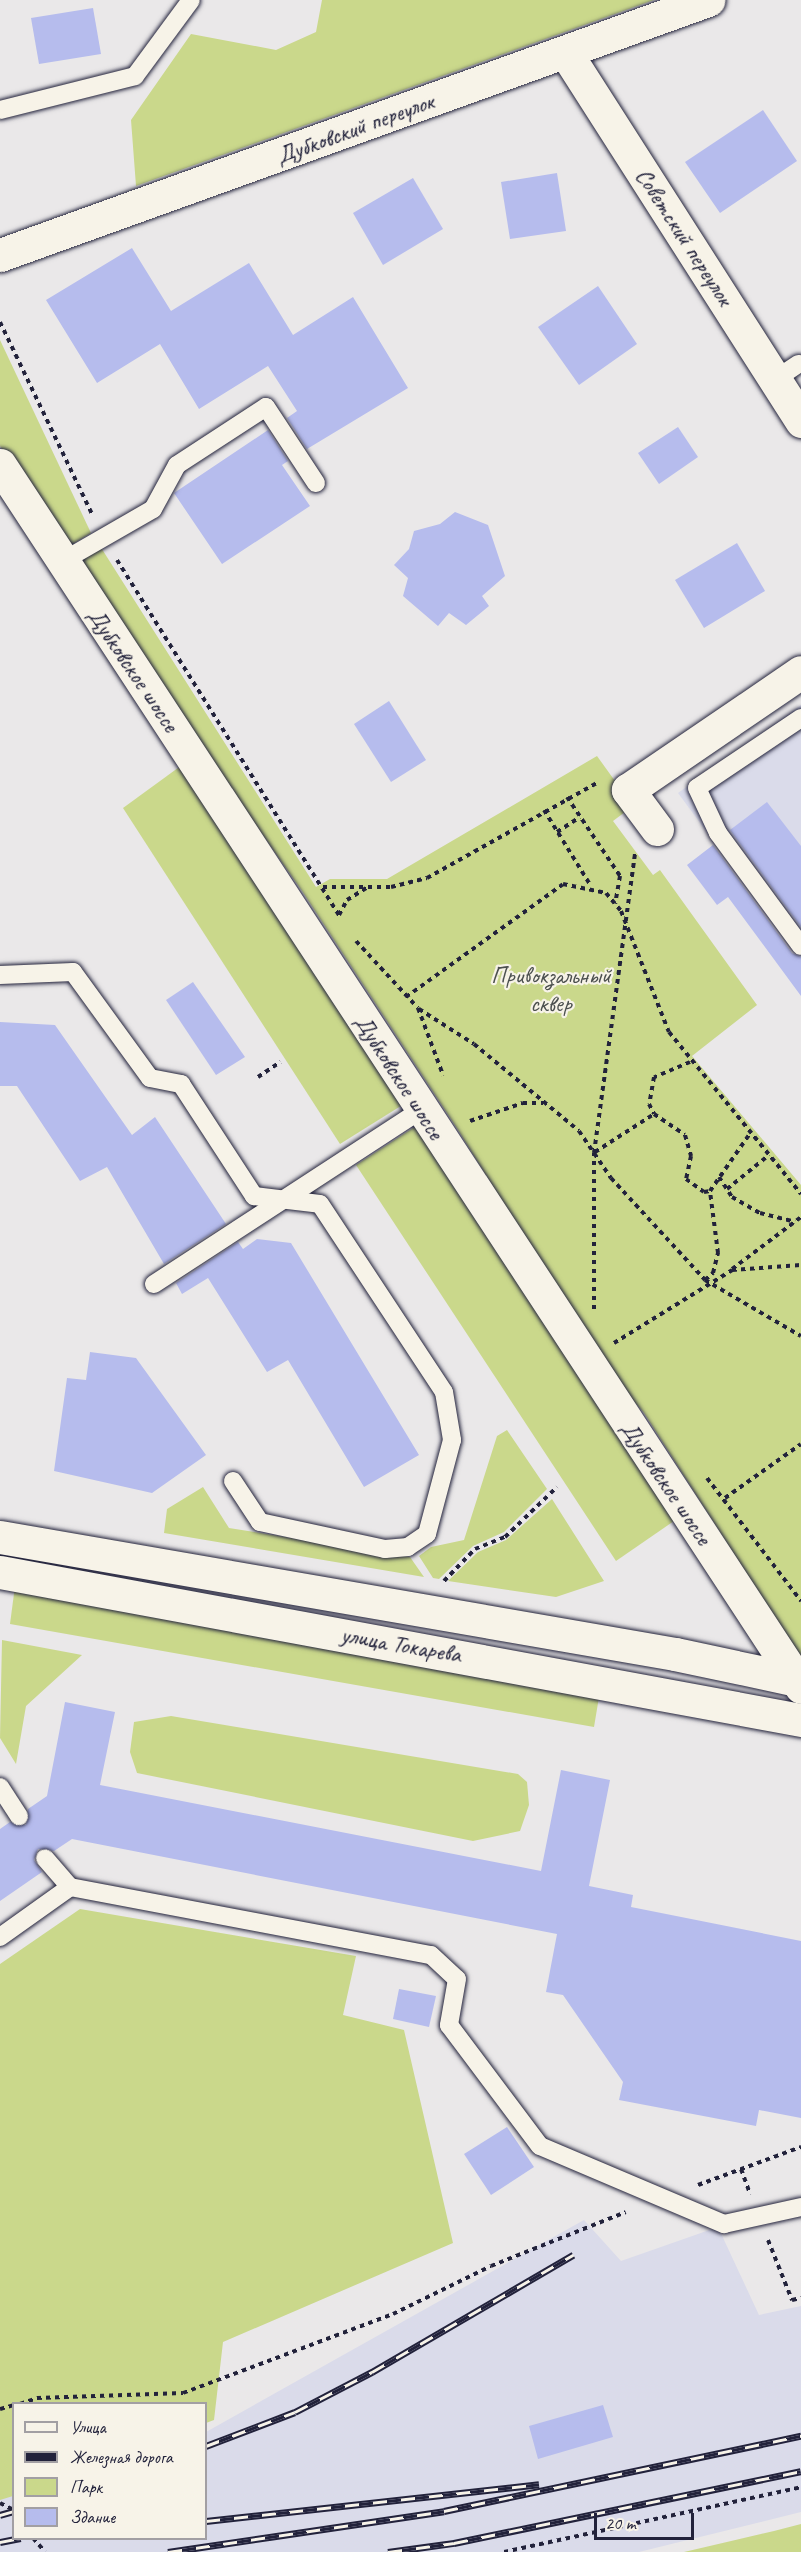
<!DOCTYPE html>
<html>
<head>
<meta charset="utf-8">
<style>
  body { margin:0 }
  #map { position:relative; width:801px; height:2552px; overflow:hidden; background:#eae8e9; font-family:Caveat,sans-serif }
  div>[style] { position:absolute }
  .built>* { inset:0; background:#dadbea }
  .green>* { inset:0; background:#cad88b }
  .building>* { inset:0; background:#b6bced }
  .path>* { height:4px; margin-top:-2px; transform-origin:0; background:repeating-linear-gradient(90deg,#22223b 0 4.5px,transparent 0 9px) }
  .roads { filter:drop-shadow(0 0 2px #22223b) drop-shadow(0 0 2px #22223b) }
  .lane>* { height:18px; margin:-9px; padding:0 9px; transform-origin:9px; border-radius:9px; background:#f7f3e8 }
  .street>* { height:33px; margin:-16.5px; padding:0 16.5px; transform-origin:16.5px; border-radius:16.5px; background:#f7f3e8 }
  .secondary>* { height:33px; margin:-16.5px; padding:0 16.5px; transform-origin:16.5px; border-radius:16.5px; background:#f7f3e8 }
  .rail>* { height:7px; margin-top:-3.5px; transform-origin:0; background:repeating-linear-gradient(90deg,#f7f3e8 0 14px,#22223b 0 28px); box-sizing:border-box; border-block:2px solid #22223b }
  span { translate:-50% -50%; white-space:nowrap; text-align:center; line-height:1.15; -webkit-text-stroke:4.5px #f7f3e8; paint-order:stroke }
  .street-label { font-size:24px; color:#22223b }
  .park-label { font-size:24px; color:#4c504f }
  .legend { position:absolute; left:12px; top:2402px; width:195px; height:138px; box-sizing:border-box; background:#f7f3e8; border:2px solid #a29fa3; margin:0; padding:8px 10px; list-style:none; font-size:18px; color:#22223b }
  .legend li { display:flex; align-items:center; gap:12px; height:30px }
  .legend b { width:30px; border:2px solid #a29fa3 }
  .scale { position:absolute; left:594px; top:2513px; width:100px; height:27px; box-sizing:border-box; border:3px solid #22223b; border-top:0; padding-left:8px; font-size:18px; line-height:21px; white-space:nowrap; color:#22223b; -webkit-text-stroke:4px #f7f3e8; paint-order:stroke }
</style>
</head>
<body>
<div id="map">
  <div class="built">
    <i style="clip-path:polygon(801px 705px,801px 960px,678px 793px)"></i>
    <i style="clip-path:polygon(584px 2220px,621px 2261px,718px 2227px,759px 2315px,801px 2306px,801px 2512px,639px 2552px,0 2552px,0 2497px,13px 2493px,14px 2538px,206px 2538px,206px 2432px)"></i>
  </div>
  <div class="green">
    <i style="clip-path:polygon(322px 0,654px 0,136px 186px,131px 120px,191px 34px,276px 50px,316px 32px)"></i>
    <i style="clip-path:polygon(0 340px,91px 533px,66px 548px,0 446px)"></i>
    <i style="clip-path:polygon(100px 546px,316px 887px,330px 879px,387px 879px,597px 756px,633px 806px,613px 821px,653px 875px,660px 870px,757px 1005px,692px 1056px,801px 1185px,801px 1659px,644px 1413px,604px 1366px,458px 1130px,302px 891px,73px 564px)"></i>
    <i style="clip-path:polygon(182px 765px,404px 1104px,340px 1144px,123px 808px)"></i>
    <i style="clip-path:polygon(416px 1126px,674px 1521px,616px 1561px,356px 1165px)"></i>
    <i style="clip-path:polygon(507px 1430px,547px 1489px,504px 1532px,473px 1546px,439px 1579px,433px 1578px,419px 1556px,431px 1547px,464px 1540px,497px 1436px)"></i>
    <i style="clip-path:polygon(203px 1487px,229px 1528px,410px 1557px,424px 1577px,164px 1533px,167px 1509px)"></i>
    <i style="clip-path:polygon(552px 1499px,604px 1581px,556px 1597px,448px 1581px,478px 1552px,506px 1540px)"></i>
    <i style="clip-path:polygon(15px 1586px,600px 1691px,594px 1727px,10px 1624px)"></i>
    <i style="clip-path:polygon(2px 1640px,82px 1655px,26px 1706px,16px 1764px,0 1738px)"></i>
    <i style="clip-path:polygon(171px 1716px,518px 1774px,527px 1782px,529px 1805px,520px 1831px,473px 1841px,137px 1773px,130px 1752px,134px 1722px)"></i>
    <i style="clip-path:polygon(80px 1909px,356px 1956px,343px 2015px,404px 2030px,453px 2243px,223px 2342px,214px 2420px,206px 2423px,206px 2404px,14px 2404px,13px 2496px,0 2500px,0 1964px)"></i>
    <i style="clip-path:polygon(801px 2524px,801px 2552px,684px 2552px,774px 2531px)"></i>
  </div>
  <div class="building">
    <i style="clip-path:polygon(93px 8px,101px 54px,39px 64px,31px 18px)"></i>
    <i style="clip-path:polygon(763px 110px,797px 161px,720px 213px,685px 162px)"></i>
    <i style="clip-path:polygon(557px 173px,566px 231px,510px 239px,501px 182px)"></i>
    <i style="clip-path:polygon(413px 178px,443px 229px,383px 265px,353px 213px)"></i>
    <i style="clip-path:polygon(132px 248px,171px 311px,249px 263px,293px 335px,353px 297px,408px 388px,307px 449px,287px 418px,297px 411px,268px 366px,199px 409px,160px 344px,97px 383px,46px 300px)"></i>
    <i style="clip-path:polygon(598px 286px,637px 344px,579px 385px,538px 327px)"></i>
    <i style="clip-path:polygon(678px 427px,698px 457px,659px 484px,638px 453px)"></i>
    <i style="clip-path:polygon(268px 430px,288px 461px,282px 465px,310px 506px,222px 564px,174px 493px)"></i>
    <i style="clip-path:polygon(455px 512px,488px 525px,505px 576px,482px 596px,489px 606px,466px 625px,449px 613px,438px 626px,403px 596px,408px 578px,394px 565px,409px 549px,414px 531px,440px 524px)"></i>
    <i style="clip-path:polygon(737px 543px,765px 591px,704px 628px,675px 580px)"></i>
    <i style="clip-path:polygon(389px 701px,426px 760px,391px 782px,354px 724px)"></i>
    <i style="clip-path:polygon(767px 802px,801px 846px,801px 927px,730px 830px)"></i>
    <i style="clip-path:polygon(713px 845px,792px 953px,801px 957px,801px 996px,728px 897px,717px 905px,687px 865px)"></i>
    <i style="clip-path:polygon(193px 982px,245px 1057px,216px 1075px,166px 1000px)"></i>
    <i style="clip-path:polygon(0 1022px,55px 1025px,132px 1135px,155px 1117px,226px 1224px,164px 1264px,107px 1167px,80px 1181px,17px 1086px,0 1086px)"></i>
    <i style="clip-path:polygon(257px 1239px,291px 1243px,419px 1455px,364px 1487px,288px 1360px,267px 1372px,208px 1278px,182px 1294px,176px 1283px,238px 1242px,243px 1249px)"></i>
    <i style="clip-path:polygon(90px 1352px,136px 1358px,206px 1455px,152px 1493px,54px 1471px,67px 1378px,86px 1380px)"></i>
    <i style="clip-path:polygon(65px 1702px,115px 1712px,100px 1785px,541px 1871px,561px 1770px,610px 1780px,589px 1886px,633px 1895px,631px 1907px,801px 1941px,801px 2118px,759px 2110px,756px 2126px,619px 2100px,623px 2082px,563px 1995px,546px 1992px,557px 1934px,72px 1839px,54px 1851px,38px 1849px,34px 1860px,42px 1872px,0 1901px,0 1829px,10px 1822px,26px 1825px,28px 1809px,47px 1796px)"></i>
    <i style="clip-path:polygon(399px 1989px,436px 1996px,429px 2027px,393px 2019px)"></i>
    <i style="clip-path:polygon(507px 2127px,534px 2167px,491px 2195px,464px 2154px)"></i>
    <i style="clip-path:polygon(603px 2405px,613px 2437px,538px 2459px,529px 2426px)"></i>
  </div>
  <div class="path">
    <i style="left:0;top:322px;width:213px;rotate:64.4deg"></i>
    <i style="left:117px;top:560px;width:421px;rotate:58deg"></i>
    <i style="left:567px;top:797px;width:95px;rotate:56.1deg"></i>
    <i style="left:620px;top:876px;width:28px;rotate:100deg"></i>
    <i style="left:544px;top:810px;width:89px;rotate:58.3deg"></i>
    <i style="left:557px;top:832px;width:27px;rotate:-33deg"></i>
    <i style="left:323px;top:887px;width:68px"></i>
    <i style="left:391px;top:887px;width:37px;rotate:-14deg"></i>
    <i style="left:427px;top:878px;width:195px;rotate:-29.2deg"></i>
    <i style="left:339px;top:915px;width:17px;rotate:-62deg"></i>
    <i style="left:347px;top:900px;width:25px;rotate:-32deg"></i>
    <i style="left:356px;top:941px;width:91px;rotate:47.2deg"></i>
    <i style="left:418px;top:1008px;width:72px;rotate:69.5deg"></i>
    <i style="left:406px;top:997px;width:193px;rotate:-35.7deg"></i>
    <i style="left:563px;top:884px;width:44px;rotate:11.8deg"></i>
    <i style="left:606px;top:893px;width:23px;rotate:50deg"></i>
    <i style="left:621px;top:911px;width:130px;rotate:68.4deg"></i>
    <i style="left:669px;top:1032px;width:209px;rotate:50.8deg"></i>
    <i style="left:419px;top:1009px;width:65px;rotate:32.5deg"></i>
    <i style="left:474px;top:1044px;width:136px;rotate:39.6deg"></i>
    <i style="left:579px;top:1131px;width:57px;rotate:55.8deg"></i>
    <i style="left:611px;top:1178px;width:139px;rotate:47.3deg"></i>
    <i style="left:705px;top:1280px;width:111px;rotate:30.3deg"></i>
    <i style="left:690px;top:1062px;width:39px;rotate:157deg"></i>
    <i style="left:654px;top:1077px;width:27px;rotate:100deg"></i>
    <i style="left:649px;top:1104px;width:11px;rotate:63deg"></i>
    <i style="left:654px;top:1114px;width:37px;rotate:34deg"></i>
    <i style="left:685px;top:1135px;width:22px;rotate:74deg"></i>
    <i style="left:691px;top:1156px;width:24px;rotate:102deg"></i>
    <i style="left:686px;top:1179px;width:22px;rotate:36deg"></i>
    <i style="left:704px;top:1192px;width:6px;rotate:-9deg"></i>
    <i style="left:710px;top:1191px;width:72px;rotate:-55.2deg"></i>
    <i style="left:258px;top:1077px;width:27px;rotate:-34deg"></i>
    <i style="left:470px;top:1121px;width:56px;rotate:-18.8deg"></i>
    <i style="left:523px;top:1103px;width:20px"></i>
    <i style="left:595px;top:1152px;width:70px;rotate:-32.8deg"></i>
    <i style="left:719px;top:1177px;width:24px;rotate:57deg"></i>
    <i style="left:732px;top:1197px;width:32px;rotate:30deg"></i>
    <i style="left:760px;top:1213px;width:36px;rotate:14deg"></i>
    <i style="left:727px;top:1189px;width:54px;rotate:-39deg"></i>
    <i style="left:732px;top:1269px;width:86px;rotate:-37deg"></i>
    <i style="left:705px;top:1280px;width:11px;rotate:-41deg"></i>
    <i style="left:713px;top:1273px;width:21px;rotate:-76deg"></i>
    <i style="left:718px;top:1253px;width:63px;rotate:-97.4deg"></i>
    <i style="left:594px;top:1309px;width:156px;rotate:-90deg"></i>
    <i style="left:594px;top:1153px;width:304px;rotate:-82.2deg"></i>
    <i style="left:614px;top:1343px;width:139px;rotate:-31.7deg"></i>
    <i style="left:732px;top:1270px;width:69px;rotate:-4.1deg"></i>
    <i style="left:707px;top:1478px;width:155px;rotate:52.6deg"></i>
    <i style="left:725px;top:1498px;width:93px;rotate:-35.4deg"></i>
    <i style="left:444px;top:1581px;width:45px;rotate:-45.9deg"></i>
    <i style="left:475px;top:1549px;width:32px;rotate:-22deg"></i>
    <i style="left:505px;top:1537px;width:72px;rotate:-43.9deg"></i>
    <i style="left:741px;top:2169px;width:27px;rotate:70deg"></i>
    <i style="left:698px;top:2185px;width:110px;rotate:-20.3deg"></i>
    <i style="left:768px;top:2240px;width:65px;rotate:68.2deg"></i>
    <i style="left:792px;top:2300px;width:9px;rotate:-13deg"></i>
    <i style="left:20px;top:2404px;width:18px;rotate:-19deg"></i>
    <i style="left:37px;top:2398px;width:146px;rotate:-2deg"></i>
    <i style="left:183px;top:2393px;width:224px;rotate:-20.6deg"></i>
    <i style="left:393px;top:2314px;width:109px;rotate:-26.1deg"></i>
    <i style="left:491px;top:2266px;width:145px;rotate:-21.8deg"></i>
    <i style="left:0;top:2409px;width:15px;rotate:-16deg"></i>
    <i style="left:0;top:2503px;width:16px;rotate:27deg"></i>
    <i style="left:33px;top:2538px;width:18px;rotate:49deg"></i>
    <i style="left:504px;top:2552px;width:304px;rotate:-12.3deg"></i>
  </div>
  <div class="roads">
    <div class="lane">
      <i style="left:0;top:110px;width:139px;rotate:-14.1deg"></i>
      <i style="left:135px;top:76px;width:94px;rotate:-53.6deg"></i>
      <i style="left:776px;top:379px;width:27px;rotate:-34deg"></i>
      <i style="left:61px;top:562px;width:106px;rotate:-29.9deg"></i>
      <i style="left:153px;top:509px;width:50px;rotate:-61.4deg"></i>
      <i style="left:177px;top:465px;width:106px;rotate:-33.1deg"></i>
      <i style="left:266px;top:407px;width:91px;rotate:56.7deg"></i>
      <i style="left:801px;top:718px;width:125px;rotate:146.1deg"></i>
      <i style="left:697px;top:788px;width:50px;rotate:65deg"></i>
      <i style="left:718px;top:833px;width:140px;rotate:53.7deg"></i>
      <i style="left:0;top:975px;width:73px;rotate:-2.4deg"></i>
      <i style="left:73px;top:972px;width:131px;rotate:54deg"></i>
      <i style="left:150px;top:1078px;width:32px;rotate:11deg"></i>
      <i style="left:181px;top:1084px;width:134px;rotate:56.9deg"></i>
      <i style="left:254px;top:1196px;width:66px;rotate:6.9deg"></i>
      <i style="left:320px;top:1204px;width:225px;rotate:56.6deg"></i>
      <i style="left:444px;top:1392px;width:49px;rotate:80.5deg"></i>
      <i style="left:452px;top:1440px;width:97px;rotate:104.9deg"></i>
      <i style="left:427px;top:1534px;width:23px;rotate:146deg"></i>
      <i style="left:408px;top:1547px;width:23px;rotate:175deg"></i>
      <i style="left:385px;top:1549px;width:128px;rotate:-167.8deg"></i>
      <i style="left:260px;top:1522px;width:49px;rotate:-123.4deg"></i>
      <i style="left:154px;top:1284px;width:319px;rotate:-33.1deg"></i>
      <i style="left:0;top:1787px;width:35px;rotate:57deg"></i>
      <i style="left:70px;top:1887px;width:367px;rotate:10.7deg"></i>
      <i style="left:431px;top:1955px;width:35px;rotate:43deg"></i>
      <i style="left:457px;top:1979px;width:47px;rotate:99.9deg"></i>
      <i style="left:449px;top:2025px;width:151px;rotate:53.1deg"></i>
      <i style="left:540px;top:2146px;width:200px;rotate:23deg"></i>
      <i style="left:724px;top:2224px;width:79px;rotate:-12.4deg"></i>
      <i style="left:0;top:1937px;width:86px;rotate:-35.5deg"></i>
      <i style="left:70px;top:1887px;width:38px;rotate:-131deg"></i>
    </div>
    <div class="street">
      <i style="left:566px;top:53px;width:437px;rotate:57.4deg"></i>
      <i style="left:0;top:255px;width:753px;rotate:-19.81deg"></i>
      <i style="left:0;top:465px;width:1453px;rotate:56.74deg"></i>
      <i style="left:657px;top:829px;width:49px;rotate:-126.6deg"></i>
      <i style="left:628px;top:790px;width:209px;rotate:-34.3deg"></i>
    </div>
    <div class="secondary">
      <i style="left:0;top:1537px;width:685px;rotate:9.83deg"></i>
      <i style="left:675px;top:1654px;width:125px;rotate:12deg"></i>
      <i style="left:797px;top:1680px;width:8px;rotate:60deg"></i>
      <i style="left:0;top:1572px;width:815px;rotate:10.47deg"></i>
    </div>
  </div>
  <div class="rail">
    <i style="left:206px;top:2446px;width:95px;rotate:-20.9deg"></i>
    <i style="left:295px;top:2412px;width:87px;rotate:-27.5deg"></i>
    <i style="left:372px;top:2372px;width:233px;rotate:-30.2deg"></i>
    <i style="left:0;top:2515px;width:15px;rotate:-16deg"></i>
    <i style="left:206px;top:2521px;width:335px;rotate:-6.3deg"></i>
    <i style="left:0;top:2542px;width:21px;rotate:-11deg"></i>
    <i style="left:168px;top:2552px;width:279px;rotate:-8.4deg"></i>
    <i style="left:444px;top:2511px;width:365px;rotate:-11.9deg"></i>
    <i style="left:388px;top:2552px;width:67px;rotate:-7.8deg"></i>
    <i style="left:454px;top:2543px;width:354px;rotate:-11.7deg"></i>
  </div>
  <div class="street-label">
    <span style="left:355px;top:129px;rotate:-20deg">Дубковский переулок</span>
    <span style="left:684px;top:237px;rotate:57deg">Советский переулок</span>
    <span style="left:133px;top:670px;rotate:56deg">Дубковское шоссе</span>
    <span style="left:399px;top:1077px;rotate:57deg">Дубковское шоссе</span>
    <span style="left:666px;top:1483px;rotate:56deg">Дубковское шоссе</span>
    <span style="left:401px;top:1645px;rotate:10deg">улица Токарева</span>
  </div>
  <div class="park-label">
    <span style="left:551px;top:990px">Привокзальный<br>сквер</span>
  </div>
  <ul class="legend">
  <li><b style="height:8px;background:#f7f3e8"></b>Улица</li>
  <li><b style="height:8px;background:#22223b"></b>Железная дорога</li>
  <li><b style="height:16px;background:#cad88b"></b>Парк</li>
  <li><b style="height:16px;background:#b6bced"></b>Здание</li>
  </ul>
  <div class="scale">20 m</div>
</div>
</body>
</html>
